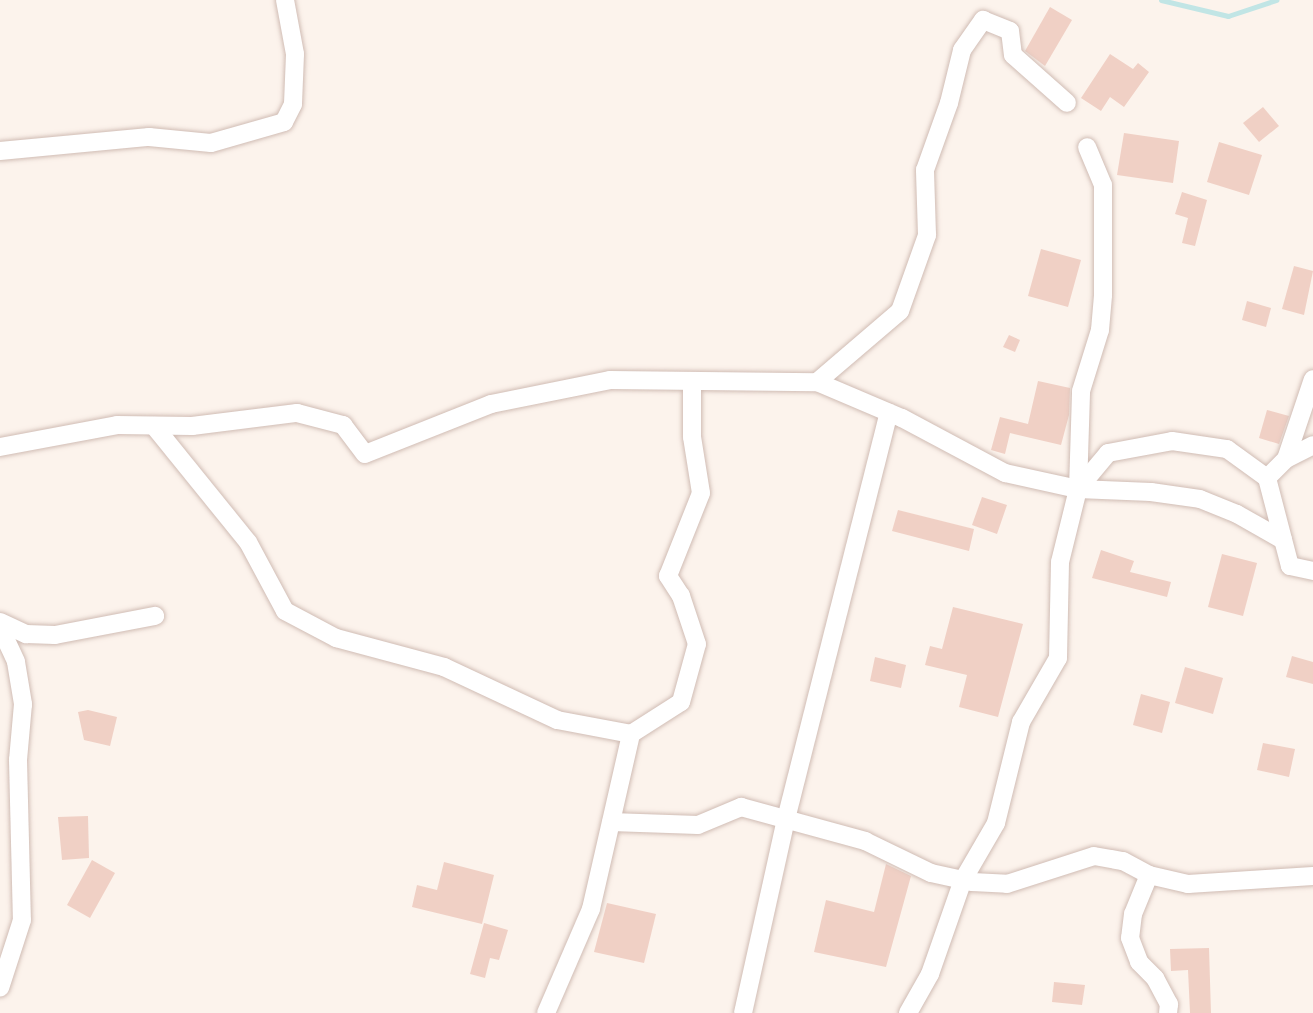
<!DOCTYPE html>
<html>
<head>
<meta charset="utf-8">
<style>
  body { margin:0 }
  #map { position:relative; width:1313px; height:1013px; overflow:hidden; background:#fcf3ec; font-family:"Exo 2",sans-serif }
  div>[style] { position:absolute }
  .stream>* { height:5px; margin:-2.5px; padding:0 2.5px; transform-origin:2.5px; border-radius:2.5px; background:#c1e5e5 }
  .building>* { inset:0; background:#f0d0c5 }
  .roads { filter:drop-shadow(0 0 2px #d0bcb4) drop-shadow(0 0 2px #d0bcb4) }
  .minor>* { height:18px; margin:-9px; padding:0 9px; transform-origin:9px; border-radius:9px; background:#fff }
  span { translate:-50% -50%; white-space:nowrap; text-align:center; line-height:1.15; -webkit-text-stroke:5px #fef8f2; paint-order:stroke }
</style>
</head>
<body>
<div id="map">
  <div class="stream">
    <i style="left:1161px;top:0;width:69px;rotate:13.4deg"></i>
    <i style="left:1228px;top:16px;width:51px;rotate:-18.4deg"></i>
  </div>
  <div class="building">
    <i style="clip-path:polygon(1050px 7px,1072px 20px,1045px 66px,1025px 51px)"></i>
    <i style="clip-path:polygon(1110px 54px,1133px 69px,1138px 63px,1149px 72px,1124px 107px,1110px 97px,1101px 111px,1081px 98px)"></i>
    <i style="clip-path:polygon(1263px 107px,1279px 126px,1259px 142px,1243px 123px)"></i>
    <i style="clip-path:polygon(1124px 133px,1179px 141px,1173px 183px,1117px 175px)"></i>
    <i style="clip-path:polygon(1219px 142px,1262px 155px,1249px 195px,1207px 182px)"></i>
    <i style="clip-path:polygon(1182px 192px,1207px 200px,1195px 246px,1182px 243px,1188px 218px,1175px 214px)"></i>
    <i style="clip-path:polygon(1041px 249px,1081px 260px,1068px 307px,1028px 296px)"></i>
    <i style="clip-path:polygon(1294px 266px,1313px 271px,1304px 315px,1282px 309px)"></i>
    <i style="clip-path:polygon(1247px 301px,1271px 308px,1266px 327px,1242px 320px)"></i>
    <i style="clip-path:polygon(1009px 335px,1020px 340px,1015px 352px,1003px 347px)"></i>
    <i style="clip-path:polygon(1038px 381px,1070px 388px,1069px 415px,1061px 445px,1010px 433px,1005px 454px,991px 450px,1000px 417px,1028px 424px)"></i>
    <i style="clip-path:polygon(1267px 410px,1289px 416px,1279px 444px,1259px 438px)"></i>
    <i style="clip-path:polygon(982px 497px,1007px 505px,997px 534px,972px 525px)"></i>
    <i style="clip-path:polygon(898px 510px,974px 529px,969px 551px,892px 531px)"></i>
    <i style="clip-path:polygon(1101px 550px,1134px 561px,1130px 572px,1171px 582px,1167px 597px,1092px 578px)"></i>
    <i style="clip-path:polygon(1222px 554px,1257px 563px,1243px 616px,1208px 607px)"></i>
    <i style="clip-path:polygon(953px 607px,1023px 624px,998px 717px,959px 707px,967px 675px,925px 665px,930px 646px,942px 649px)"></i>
    <i style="clip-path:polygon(1292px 656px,1313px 662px,1313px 684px,1286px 677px)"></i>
    <i style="clip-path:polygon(875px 657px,906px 665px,901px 688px,870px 681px)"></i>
    <i style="clip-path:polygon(1185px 667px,1223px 678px,1213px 714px,1175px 703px)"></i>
    <i style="clip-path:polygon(1141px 694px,1170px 702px,1162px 733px,1133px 725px)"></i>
    <i style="clip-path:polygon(88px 710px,117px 717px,110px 746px,84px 740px,78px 712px)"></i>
    <i style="clip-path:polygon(1263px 743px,1295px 749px,1289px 777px,1257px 770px)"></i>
    <i style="clip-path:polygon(88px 816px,89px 858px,62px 860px,58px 817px)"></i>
    <i style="clip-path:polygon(92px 860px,115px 873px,90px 918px,67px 905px)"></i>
    <i style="clip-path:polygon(444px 862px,494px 875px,482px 924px,412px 907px,417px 885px,437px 890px)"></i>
    <i style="clip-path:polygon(886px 864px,911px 876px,886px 967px,814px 952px,826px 900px,874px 912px)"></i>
    <i style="clip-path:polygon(607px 903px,656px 914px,644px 963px,594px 952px)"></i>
    <i style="clip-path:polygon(484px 923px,508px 930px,499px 960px,490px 958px,485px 978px,470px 974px)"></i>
    <i style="clip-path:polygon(1209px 948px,1211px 1013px,1190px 1013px,1188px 970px,1171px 971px,1170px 949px)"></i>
    <i style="clip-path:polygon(1054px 982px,1085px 985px,1082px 1005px,1052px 1002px)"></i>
  </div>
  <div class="roads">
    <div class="minor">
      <i style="left:0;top:151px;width:150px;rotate:-5.4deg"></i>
      <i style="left:149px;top:137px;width:62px;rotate:5.5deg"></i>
      <i style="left:211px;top:143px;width:76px;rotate:-16deg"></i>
      <i style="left:284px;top:122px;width:20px;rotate:-63deg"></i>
      <i style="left:293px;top:104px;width:50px;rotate:-87.7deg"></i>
      <i style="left:295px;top:54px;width:55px;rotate:-100.5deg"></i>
      <i style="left:817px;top:382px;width:109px;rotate:-40.5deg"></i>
      <i style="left:900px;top:311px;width:81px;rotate:-70.4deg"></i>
      <i style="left:927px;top:235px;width:65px;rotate:-91.8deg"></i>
      <i style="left:925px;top:170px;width:71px;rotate:-70.3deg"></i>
      <i style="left:949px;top:103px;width:55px;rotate:-76.2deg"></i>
      <i style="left:962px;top:50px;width:37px;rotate:-55deg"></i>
      <i style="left:983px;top:20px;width:29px;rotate:22deg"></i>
      <i style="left:1010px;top:31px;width:24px;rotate:83deg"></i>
      <i style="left:1013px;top:55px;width:72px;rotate:41.6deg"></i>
      <i style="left:154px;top:426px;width:149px;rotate:51deg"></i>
      <i style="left:248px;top:542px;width:78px;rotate:61.8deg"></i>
      <i style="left:285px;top:611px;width:58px;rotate:27.9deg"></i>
      <i style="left:336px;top:638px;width:112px;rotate:15deg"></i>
      <i style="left:444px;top:667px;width:125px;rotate:25.1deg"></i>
      <i style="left:557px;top:720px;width:75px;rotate:10.7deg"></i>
      <i style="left:0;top:447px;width:119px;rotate:-10.6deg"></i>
      <i style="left:117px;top:425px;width:75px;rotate:0.8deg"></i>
      <i style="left:192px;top:426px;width:106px;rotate:-7.1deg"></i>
      <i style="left:297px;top:413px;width:48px;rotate:14.6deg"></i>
      <i style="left:343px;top:425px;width:36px;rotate:53deg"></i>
      <i style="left:365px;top:454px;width:136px;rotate:-21.6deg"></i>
      <i style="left:491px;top:404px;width:121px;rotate:-11.4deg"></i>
      <i style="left:610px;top:380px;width:207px;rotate:0.6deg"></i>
      <i style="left:817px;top:382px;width:92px;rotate:23deg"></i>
      <i style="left:902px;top:418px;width:117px;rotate:28.1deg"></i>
      <i style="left:1005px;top:473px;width:75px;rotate:12.4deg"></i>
      <i style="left:1078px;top:489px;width:73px;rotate:2.4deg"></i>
      <i style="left:1151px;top:492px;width:49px;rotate:8.1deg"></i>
      <i style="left:1200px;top:499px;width:40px;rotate:22deg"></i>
      <i style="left:1237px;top:514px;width:53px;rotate:29.5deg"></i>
      <i style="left:1286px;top:459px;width:30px;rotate:-27deg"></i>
      <i style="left:1267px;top:478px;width:91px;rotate:75.4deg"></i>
      <i style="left:1290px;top:566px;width:24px;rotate:12deg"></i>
      <i style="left:1078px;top:489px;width:47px;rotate:-50.2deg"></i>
      <i style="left:1108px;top:453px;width:65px;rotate:-10.6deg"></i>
      <i style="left:1172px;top:441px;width:56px;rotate:8.3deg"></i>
      <i style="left:1227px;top:449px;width:49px;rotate:35.9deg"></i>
      <i style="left:1267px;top:478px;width:27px;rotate:-45deg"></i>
      <i style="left:1286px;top:459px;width:84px;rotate:-71.4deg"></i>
      <i style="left:0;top:622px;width:29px;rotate:25deg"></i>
      <i style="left:26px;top:634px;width:29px;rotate:2deg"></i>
      <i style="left:55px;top:635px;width:102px;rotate:-10.8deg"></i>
      <i style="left:0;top:627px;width:38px;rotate:65deg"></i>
      <i style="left:16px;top:662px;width:43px;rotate:80.5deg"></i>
      <i style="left:23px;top:704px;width:56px;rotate:95.1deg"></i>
      <i style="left:18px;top:760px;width:160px;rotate:88.6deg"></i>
      <i style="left:22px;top:920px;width:71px;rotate:107.9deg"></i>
      <i style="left:611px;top:822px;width:87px;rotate:2deg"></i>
      <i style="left:698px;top:825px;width:47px;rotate:-22.7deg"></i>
      <i style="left:741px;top:807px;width:129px;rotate:15.3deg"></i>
      <i style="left:865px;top:841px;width:73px;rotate:25.9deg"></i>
      <i style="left:931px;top:873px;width:42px;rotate:12.4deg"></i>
      <i style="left:972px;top:882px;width:35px;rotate:3deg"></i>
      <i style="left:1007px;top:884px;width:91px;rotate:-17.8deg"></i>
      <i style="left:1094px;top:856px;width:29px;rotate:10deg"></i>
      <i style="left:1123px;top:861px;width:30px;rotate:28deg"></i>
      <i style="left:1149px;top:875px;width:40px;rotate:13deg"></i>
      <i style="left:1188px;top:884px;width:125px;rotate:-3.7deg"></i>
      <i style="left:1149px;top:875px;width:42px;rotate:112.3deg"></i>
      <i style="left:1133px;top:914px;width:24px;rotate:97deg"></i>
      <i style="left:1130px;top:938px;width:26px;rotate:69deg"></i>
      <i style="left:1139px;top:962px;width:23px;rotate:45deg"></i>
      <i style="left:1155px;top:978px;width:30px;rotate:62deg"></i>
      <i style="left:1169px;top:1004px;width:9px;rotate:96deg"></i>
      <i style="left:546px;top:1013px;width:113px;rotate:-66.6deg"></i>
      <i style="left:591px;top:909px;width:180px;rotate:-77.1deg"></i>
      <i style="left:631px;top:734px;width:59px;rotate:-32.6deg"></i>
      <i style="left:681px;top:702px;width:60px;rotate:-74.6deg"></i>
      <i style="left:697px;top:644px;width:51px;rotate:-108.4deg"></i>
      <i style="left:681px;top:596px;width:24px;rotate:-123deg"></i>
      <i style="left:668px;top:576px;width:89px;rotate:-68.3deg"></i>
      <i style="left:701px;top:493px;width:57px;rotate:-99.1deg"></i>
      <i style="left:692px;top:437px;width:56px;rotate:-90deg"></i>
      <i style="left:743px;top:1013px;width:199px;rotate:-77.5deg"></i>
      <i style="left:786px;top:819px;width:419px;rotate:-75.8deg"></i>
      <i style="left:908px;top:1013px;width:45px;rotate:-60.6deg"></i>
      <i style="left:930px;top:974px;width:100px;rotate:-70.7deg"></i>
      <i style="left:963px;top:880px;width:66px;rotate:-59.9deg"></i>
      <i style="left:996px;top:823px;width:104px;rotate:-76.1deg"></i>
      <i style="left:1021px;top:722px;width:74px;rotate:-60deg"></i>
      <i style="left:1058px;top:658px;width:96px;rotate:-88.8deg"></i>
      <i style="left:1060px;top:562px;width:75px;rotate:-76.1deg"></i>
      <i style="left:1078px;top:489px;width:98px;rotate:-88.2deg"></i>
      <i style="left:1081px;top:391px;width:64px;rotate:-72.7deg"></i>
      <i style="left:1100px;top:330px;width:35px;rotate:-85deg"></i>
      <i style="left:1103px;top:295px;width:110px;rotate:-90deg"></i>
      <i style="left:1103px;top:185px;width:41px;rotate:-112.8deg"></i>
    </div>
  </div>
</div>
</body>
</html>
